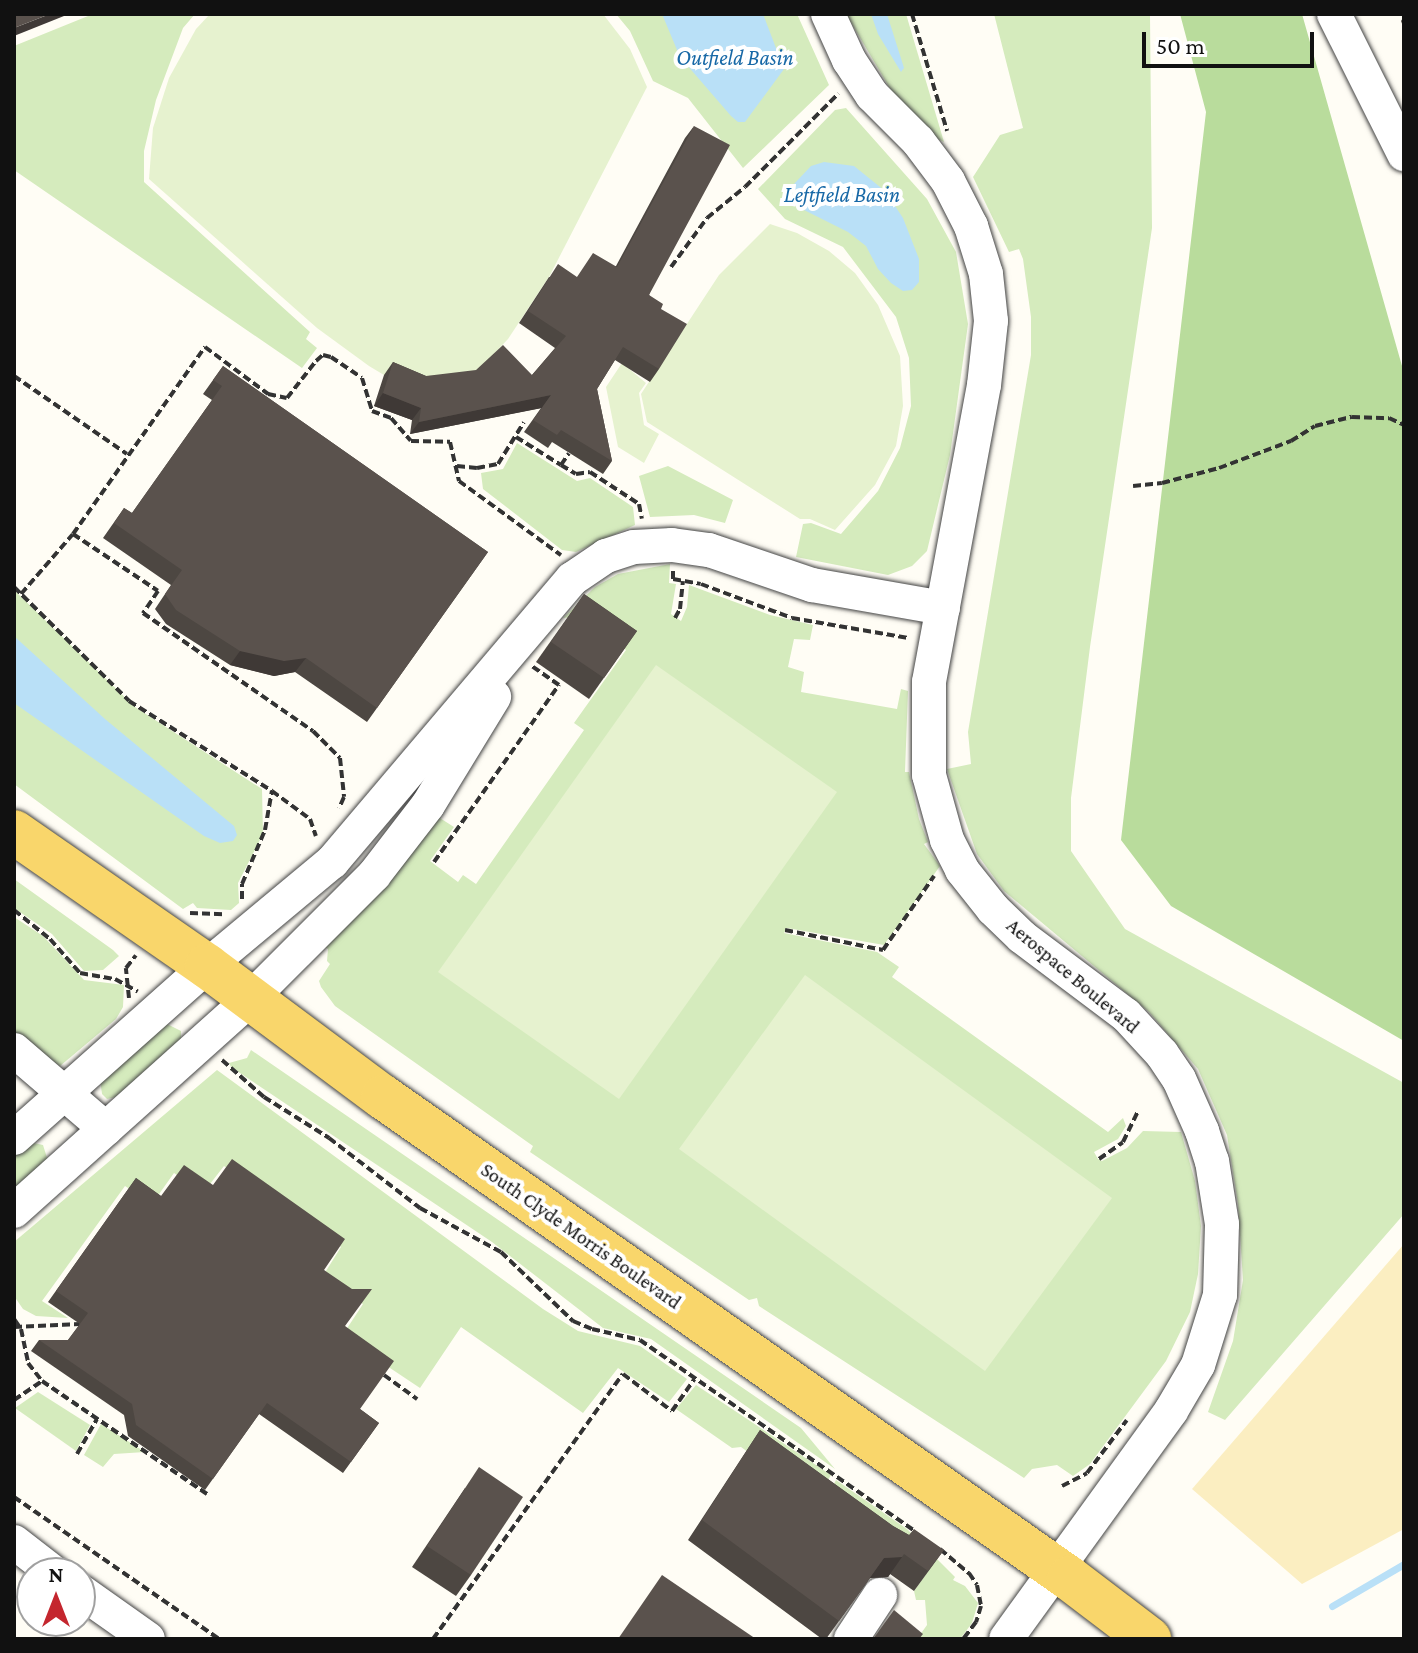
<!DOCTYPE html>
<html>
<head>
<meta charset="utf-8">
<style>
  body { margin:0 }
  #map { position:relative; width:1418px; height:1653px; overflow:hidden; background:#fffdf5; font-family:"Crimson Pro",serif }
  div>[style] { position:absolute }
  .green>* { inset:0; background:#d5ebbd }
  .forest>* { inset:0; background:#b9dc9c }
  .sand>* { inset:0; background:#fbeec1 }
  .pitch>* { inset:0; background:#e6f2cf }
  .water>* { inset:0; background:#b9e0f7 }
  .stream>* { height:7px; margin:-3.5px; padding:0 3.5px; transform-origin:3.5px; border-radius:3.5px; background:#b9e0f7 }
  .path>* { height:4px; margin-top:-2px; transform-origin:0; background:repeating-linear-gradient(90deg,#333 0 8px,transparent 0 12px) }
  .roads { filter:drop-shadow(0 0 2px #444) drop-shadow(0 0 2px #444) }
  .minor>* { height:34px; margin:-17px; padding:0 17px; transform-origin:17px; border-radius:17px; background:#fff }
  .major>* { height:44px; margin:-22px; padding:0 22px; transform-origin:22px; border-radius:22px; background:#f9d66b }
  .wall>* { inset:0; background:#4d4742 }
  .shaded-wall>* { inset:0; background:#3f3936 }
  .building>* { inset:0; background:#5a524d }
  span { translate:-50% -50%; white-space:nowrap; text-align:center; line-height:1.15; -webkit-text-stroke:8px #fff; paint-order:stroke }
  .street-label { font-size:20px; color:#111 }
  .water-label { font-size:22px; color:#1768a6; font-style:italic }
  .frame { position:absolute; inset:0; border:16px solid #111; pointer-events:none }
  .north { position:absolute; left:16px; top:1557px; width:80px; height:80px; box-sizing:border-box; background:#fff; border:2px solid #a0a0a0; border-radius:50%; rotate:0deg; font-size:22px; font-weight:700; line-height:32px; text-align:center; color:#111 }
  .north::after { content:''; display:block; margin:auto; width:28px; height:36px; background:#c4262e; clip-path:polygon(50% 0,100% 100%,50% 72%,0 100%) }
  .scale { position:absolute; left:1142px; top:32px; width:172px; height:36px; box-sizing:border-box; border:4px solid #111; border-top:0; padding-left:10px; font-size:24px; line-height:28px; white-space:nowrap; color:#111; -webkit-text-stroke:6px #fff; paint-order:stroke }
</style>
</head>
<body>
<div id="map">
  <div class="green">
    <i style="clip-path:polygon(93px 14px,195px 14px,183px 28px,156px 100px,144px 151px,144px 182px,310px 332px,306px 339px,317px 348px,302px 368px,14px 170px,14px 46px)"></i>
    <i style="clip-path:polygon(616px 14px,797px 14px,829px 85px,743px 168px,688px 98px,653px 81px,630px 31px)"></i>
    <i style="clip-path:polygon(846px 14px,906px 14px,944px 142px,935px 138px,892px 92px)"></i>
    <i style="clip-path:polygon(994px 14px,1150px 14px,1152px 228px,1090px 647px,1071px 798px,1071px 851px,1125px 929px,1404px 1083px,1404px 1214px,1225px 1420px,1208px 1412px,1233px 1341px,1243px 1280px,1238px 1204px,1227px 1135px,1198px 1069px,1149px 1012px,1004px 891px,977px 854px,947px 769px,971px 764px,968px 732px,1031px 355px,1031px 317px,1023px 259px,1019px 249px,1009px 252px,973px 177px,1000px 135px,1023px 128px)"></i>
    <i style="clip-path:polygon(846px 108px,927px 199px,956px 252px,968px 324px,950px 455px,927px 551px,912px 566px,888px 575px,796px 557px,803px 524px,811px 523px,841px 534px,878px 491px,900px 448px,911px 406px,909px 358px,896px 317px,843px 247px,785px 219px,758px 189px,835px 110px)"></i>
    <i style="clip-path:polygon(517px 443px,577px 481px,590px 478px,633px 507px,635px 525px,576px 552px,562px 550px,483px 489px,481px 473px,503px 469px)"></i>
    <i style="clip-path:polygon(668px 466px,733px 500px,725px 523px,694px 515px,650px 517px,639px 476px)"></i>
    <i style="clip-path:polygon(670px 564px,669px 583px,676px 584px,671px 614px,681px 621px,687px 607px,689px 585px,770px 615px,813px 625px,810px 640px,794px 639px,788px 667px,804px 672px,801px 692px,897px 709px,901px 689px,908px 691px,905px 772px,909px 772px,919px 819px,928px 842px,924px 844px,940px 866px,884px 945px,787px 928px,784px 933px,877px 952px,899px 967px,892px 977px,1108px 1132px,1123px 1118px,1126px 1126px,1118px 1139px,1094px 1152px,1098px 1159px,1102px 1161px,1127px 1148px,1143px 1131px,1181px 1132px,1195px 1181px,1201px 1226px,1198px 1274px,1190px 1312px,1166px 1361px,1090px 1464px,1073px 1476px,1057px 1465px,1032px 1469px,1024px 1478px,759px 1306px,757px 1298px,749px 1300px,530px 1152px,533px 1146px,335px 1006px,321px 987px,319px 981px,330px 964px,327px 961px,328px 949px,321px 945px,432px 813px,454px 827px,430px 861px,458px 882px,463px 875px,476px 884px,584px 730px,574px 723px,626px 650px,578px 616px,563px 618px,595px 587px,618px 574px)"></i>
    <i style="clip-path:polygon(14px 590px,135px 707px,262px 789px,263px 834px,238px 883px,239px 903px,231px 910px,197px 908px,193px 903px,183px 909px,14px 784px)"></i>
    <i style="clip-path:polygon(14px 879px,113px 950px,119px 956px,103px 970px,84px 971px,52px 934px,14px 908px)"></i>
    <i style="clip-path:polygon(14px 917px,43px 936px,84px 980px,124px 985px,123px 1007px,116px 1019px,60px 1066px,14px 1036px)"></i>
    <i style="clip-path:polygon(167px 1024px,181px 1031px,181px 1039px,116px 1097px,107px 1099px,102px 1094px,100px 1079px)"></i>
    <i style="clip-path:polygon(251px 1050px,801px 1428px,835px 1469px,651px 1339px,603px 1328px,492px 1242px,231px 1067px,229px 1063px,247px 1058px)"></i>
    <i style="clip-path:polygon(217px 1070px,543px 1309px,578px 1331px,640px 1346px,687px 1379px,669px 1402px,618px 1368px,583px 1413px,461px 1327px,420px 1388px,342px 1336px,363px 1304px,321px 1279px,341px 1247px,224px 1166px,203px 1193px,174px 1173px,152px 1204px,125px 1186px,42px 1301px,68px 1318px,36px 1316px,23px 1309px,14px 1296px,14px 1242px)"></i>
    <i style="clip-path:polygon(29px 1142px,43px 1145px,48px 1161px,14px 1196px,14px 1151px)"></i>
    <i style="clip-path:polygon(696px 1385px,831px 1475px,824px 1487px,842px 1519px,741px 1447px,732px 1448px,676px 1409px)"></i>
    <i style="clip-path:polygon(38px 1392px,90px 1425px,76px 1451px,15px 1408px)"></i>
    <i style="clip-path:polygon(101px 1424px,145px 1452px,114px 1454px,103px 1467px,84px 1455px)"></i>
    <i style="clip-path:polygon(836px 1480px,907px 1529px,955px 1577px,953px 1580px,965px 1586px,978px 1603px,972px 1623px,960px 1639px,917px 1639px,927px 1625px,925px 1600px,916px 1600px,914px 1591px,929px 1570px,834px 1484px)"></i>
  </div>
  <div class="forest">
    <i style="clip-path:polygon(1180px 14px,1302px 14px,1404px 373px,1404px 1041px,1171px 906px,1121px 840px,1206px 112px)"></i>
  </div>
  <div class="sand">
    <i style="clip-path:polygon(1404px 1244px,1404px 1529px,1302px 1584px,1192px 1489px)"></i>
  </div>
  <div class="pitch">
    <i style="clip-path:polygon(210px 14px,603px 14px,630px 49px,647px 87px,549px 277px,508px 339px,467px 383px,384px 375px,369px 366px,317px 328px,149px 179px,153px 128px,169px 78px,196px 29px)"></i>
    <i style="clip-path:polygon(770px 224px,797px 233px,829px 251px,855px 273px,878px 305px,900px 356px,903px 406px,896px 446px,875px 485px,835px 530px,810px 519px,800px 519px,647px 422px,641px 394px,719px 275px)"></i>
    <i style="clip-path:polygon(622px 363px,646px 383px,639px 393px,644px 425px,659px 434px,644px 463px,618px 447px,606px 387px)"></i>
    <i style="clip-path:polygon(656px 665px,837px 792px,619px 1099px,438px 972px)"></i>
    <i style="clip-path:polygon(805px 975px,1112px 1198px,985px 1371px,679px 1149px)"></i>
  </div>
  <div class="water">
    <i style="clip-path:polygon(662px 14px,763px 14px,784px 69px,745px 122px,738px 122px,731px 116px,680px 57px)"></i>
    <i style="clip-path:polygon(871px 14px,887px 14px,904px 68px,901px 72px,878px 34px)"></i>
    <i style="clip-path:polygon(824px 162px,854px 166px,885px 191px,903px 218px,919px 259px,919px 282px,912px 290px,903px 291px,891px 283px,878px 269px,866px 246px,848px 232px,792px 204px,794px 184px,811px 166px)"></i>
    <i style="clip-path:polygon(14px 636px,105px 719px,234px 826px,237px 835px,233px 841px,220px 843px,204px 836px,14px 703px)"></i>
  </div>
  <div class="stream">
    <i style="left:1332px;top:1606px;width:83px;rotate:-30.3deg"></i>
  </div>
  <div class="path">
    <i style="left:912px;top:14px;width:122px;rotate:73.3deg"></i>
    <i style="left:671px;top:267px;width:61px;rotate:-53.7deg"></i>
    <i style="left:707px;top:218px;width:49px;rotate:-39.2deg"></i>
    <i style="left:745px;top:187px;width:132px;rotate:-45deg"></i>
    <i style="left:14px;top:376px;width:137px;rotate:34.6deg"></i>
    <i style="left:516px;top:437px;width:53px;rotate:31.9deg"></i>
    <i style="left:561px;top:465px;width:14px;rotate:-56deg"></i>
    <i style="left:561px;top:465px;width:17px;rotate:31deg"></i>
    <i style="left:576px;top:474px;width:14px;rotate:-8deg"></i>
    <i style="left:590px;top:472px;width:59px;rotate:33.1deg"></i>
    <i style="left:639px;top:504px;width:15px;rotate:79deg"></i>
    <i style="left:457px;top:466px;width:20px;rotate:6deg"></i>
    <i style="left:477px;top:468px;width:21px;rotate:-11deg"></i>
    <i style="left:498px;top:464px;width:49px;rotate:-58.2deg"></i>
    <i style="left:1133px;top:486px;width:29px;rotate:-6deg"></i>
    <i style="left:1162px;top:483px;width:59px;rotate:-14.7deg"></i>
    <i style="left:1219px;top:468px;width:77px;rotate:-20.6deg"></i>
    <i style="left:1291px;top:441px;width:28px;rotate:-32deg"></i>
    <i style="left:1315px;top:426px;width:38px;rotate:-14deg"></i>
    <i style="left:1352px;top:417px;width:37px;rotate:2deg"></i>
    <i style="left:1389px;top:418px;width:17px;rotate:25deg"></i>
    <i style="left:73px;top:534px;width:102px;rotate:33.8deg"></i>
    <i style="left:158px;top:591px;width:27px;rotate:124deg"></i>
    <i style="left:143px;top:613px;width:207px;rotate:34.8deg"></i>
    <i style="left:313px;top:731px;width:38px;rotate:45deg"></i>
    <i style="left:340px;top:758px;width:39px;rotate:84deg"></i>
    <i style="left:344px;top:797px;width:12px;rotate:114deg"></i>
    <i style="left:673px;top:571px;width:8px;rotate:90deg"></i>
    <i style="left:673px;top:579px;width:28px;rotate:10deg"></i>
    <i style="left:701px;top:584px;width:97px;rotate:20.5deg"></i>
    <i style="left:792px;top:618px;width:118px;rotate:9.8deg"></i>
    <i style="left:14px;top:587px;width:162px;rotate:44.7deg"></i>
    <i style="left:129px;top:701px;width:169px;rotate:32.2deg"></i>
    <i style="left:272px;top:791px;width:47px;rotate:36.4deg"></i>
    <i style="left:310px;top:819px;width:18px;rotate:71deg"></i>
    <i style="left:21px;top:594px;width:79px;rotate:-49.1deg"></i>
    <i style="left:73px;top:534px;width:229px;rotate:-54.8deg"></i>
    <i style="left:205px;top:347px;width:79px;rotate:36.7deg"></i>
    <i style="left:268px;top:394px;width:19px;rotate:12deg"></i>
    <i style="left:287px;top:398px;width:47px;rotate:-51.9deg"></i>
    <i style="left:316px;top:361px;width:9px;rotate:-41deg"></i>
    <i style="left:323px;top:355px;width:8px;rotate:14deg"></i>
    <i style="left:331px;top:357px;width:37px;rotate:34deg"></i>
    <i style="left:362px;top:378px;width:34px;rotate:73deg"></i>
    <i style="left:372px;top:411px;width:20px;rotate:20deg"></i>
    <i style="left:391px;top:418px;width:30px;rotate:49deg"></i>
    <i style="left:411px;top:441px;width:39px;rotate:1deg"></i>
    <i style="left:450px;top:442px;width:40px;rotate:77deg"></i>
    <i style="left:459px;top:481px;width:126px;rotate:36deg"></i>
    <i style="left:675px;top:618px;width:10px;rotate:-61deg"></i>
    <i style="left:680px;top:609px;width:28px;rotate:-84deg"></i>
    <i style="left:434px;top:862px;width:217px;rotate:-54.8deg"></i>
    <i style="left:559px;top:685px;width:33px;rotate:-145deg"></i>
    <i style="left:242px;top:899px;width:15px;rotate:-90deg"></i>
    <i style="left:242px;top:884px;width:59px;rotate:-66.9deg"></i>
    <i style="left:265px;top:830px;width:40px;rotate:-80deg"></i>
    <i style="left:14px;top:910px;width:46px;rotate:38.9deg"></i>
    <i style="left:50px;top:939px;width:45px;rotate:48.6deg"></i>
    <i style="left:80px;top:973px;width:36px;rotate:10deg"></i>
    <i style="left:115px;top:979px;width:26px;rotate:29deg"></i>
    <i style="left:190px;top:913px;width:34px;rotate:2deg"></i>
    <i style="left:785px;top:930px;width:100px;rotate:11.5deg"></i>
    <i style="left:883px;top:950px;width:90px;rotate:-55.4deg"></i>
    <i style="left:129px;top:998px;width:30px;rotate:-96deg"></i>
    <i style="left:126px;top:968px;width:16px;rotate:-52deg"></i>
    <i style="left:222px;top:1060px;width:56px;rotate:41.4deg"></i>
    <i style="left:264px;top:1097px;width:77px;rotate:32.2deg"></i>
    <i style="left:329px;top:1138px;width:115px;rotate:37.6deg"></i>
    <i style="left:420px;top:1208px;width:92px;rotate:28.5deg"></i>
    <i style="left:501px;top:1252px;width:100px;rotate:43.8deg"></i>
    <i style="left:573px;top:1321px;width:21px;rotate:23deg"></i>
    <i style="left:592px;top:1329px;width:49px;rotate:12.9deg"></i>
    <i style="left:640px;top:1340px;width:336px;rotate:34.8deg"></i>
    <i style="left:1099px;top:1159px;width:29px;rotate:-35deg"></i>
    <i style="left:1123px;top:1142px;width:34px;rotate:-64deg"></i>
    <i style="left:14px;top:1319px;width:12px;rotate:55deg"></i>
    <i style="left:21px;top:1329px;width:35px;rotate:78deg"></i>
    <i style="left:28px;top:1363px;width:23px;rotate:52deg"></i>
    <i style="left:42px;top:1381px;width:200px;rotate:34.4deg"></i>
    <i style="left:14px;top:1327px;width:66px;rotate:-2.6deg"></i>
    <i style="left:384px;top:1375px;width:41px;rotate:36deg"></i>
    <i style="left:14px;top:1400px;width:34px;rotate:-34deg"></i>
    <i style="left:77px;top:1454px;width:40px;rotate:-60.3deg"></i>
    <i style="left:1062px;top:1486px;width:28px;rotate:-27deg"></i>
    <i style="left:1087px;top:1473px;width:66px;rotate:-53deg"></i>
    <i style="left:14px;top:1497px;width:249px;rotate:34.7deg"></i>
    <i style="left:940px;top:1549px;width:38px;rotate:40deg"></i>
    <i style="left:969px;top:1573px;width:14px;rotate:56deg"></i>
    <i style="left:977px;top:1585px;width:21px;rotate:79deg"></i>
    <i style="left:981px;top:1606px;width:17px;rotate:107deg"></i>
    <i style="left:976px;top:1622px;width:21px;rotate:127deg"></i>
    <i style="left:433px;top:1639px;width:326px;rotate:-54.4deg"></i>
    <i style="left:623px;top:1374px;width:61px;rotate:37.1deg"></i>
    <i style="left:672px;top:1411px;width:39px;rotate:-55deg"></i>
  </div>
  <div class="roads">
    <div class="minor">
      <i style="left:828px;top:14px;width:51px;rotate:65.5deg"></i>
      <i style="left:849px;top:60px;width:42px;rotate:56.7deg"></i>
      <i style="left:872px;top:95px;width:65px;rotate:45deg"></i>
      <i style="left:918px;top:141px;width:50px;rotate:53.1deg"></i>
      <i style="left:948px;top:181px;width:51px;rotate:62.9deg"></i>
      <i style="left:971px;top:226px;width:50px;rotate:72.6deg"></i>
      <i style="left:986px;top:274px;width:47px;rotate:83.9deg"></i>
      <i style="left:991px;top:321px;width:64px;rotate:96.2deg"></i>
      <i style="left:984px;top:385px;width:302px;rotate:100.5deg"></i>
      <i style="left:929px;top:682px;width:93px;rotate:90deg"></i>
      <i style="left:929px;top:775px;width:67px;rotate:74.5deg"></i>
      <i style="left:947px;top:840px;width:34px;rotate:63deg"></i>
      <i style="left:962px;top:870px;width:50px;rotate:51.5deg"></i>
      <i style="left:993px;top:909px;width:40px;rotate:44deg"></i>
      <i style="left:1022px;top:937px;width:130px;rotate:36.9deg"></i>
      <i style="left:1126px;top:1015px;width:53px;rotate:47.3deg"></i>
      <i style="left:1162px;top:1054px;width:30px;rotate:56deg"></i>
      <i style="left:1179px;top:1079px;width:57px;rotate:66.1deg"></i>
      <i style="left:1202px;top:1131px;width:32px;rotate:72deg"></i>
      <i style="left:1212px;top:1161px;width:64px;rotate:81deg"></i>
      <i style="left:1222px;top:1224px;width:71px;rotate:91.6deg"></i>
      <i style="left:1220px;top:1295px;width:73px;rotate:107.4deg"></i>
      <i style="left:1198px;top:1365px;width:53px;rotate:120.4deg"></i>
      <i style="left:1171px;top:1411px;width:281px;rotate:125.9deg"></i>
      <i style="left:1334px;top:14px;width:157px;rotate:63.4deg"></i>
      <i style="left:14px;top:1050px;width:121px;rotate:40.7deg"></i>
      <i style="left:14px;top:1138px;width:259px;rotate:-41.7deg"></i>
      <i style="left:207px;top:966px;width:163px;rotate:-39.8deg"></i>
      <i style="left:332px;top:862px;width:371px;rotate:-49.7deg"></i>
      <i style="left:572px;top:579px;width:41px;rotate:-34.1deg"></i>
      <i style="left:606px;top:556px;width:29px;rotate:-18deg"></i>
      <i style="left:634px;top:547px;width:38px;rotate:-3deg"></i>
      <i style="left:672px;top:545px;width:37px;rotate:8deg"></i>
      <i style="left:709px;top:550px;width:109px;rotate:18.8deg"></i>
      <i style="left:812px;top:585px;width:133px;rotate:10deg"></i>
      <i style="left:14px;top:1211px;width:319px;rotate:-41.9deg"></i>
      <i style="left:251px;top:998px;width:174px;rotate:-45deg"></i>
      <i style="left:374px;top:875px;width:88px;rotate:-52.4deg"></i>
      <i style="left:428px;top:805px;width:127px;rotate:-58.6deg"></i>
      <i style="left:14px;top:1542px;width:51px;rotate:37.8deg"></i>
      <i style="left:80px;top:1591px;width:83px;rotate:35.2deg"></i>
      <i style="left:851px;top:1639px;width:53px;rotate:-56.6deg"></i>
    </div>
    <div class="major">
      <i style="left:14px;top:832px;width:235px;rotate:34.8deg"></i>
      <i style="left:207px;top:966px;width:219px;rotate:36.7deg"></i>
      <i style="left:383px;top:1097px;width:838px;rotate:35.04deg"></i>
      <i style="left:1069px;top:1578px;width:101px;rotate:37.3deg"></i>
    </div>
  </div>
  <div class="wall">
    <i style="clip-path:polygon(1404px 16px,1404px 29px,1401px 21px)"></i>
    <i style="clip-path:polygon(694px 126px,649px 295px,661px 309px,659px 369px,650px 382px,615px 360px,597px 389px,612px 461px,603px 474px,552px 442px,548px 448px,524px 432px,541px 408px,410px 434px,412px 420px,374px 406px,384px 375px,393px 362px,426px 376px,532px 375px,555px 348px,519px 323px,549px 277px,577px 277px,616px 266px,685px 138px)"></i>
    <i style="clip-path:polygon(223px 366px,488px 552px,367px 722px,295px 672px,274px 676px,230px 665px,166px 624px,155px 609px,171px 585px,103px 538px,124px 508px,132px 513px,212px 400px,203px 394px)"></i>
    <i style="clip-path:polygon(584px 594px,637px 631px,589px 699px,536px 662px)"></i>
    <i style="clip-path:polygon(136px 1178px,161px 1196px,324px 1270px,345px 1326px,360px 1409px,379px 1423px,343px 1473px,259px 1414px,205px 1490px,128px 1436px,124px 1415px,31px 1351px,39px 1340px,68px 1340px,80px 1324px,48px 1302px)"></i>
    <i style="clip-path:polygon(760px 1430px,893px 1526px,909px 1535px,944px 1550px,914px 1591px,890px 1574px,888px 1577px,870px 1578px,826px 1639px,822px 1639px,688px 1540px)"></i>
    <i style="clip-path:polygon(465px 1488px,471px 1575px,456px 1596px,412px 1567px)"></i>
  </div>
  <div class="shaded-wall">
    <i style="clip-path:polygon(50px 14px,69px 14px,14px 36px,14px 28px)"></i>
    <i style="clip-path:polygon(383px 393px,421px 408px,412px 420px,374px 406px)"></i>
    <i style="clip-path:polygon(551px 395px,542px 408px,410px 434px,419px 422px)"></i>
    <i style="clip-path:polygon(240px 651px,306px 658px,295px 672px,274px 676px,230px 665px)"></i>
    <i style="clip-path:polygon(902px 1557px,888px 1577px,870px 1578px,826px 1639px,884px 1558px)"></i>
  </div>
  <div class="building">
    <i style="clip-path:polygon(14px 14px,50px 14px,14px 28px)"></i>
    <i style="clip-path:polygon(694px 126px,730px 145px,649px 295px,663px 304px,661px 309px,687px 324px,659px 369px,623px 347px,597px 389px,612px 461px,561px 430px,557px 435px,533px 420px,551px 395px,419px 422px,421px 408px,383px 393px,393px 362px,426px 376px,476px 370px,503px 345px,532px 375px,566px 336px,528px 311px,558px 264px,577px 277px,593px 253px,617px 267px)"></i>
    <i style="clip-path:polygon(223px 366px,488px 552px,377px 708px,306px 658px,284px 661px,240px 651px,176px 610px,165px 594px,182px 570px,114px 523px,124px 508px,132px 513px,222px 386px,213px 380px)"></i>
    <i style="clip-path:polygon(584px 594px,637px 631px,604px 678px,551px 642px)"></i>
    <i style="clip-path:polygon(232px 1159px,345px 1239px,324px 1270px,352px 1289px,372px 1289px,345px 1326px,394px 1361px,360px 1409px,379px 1423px,351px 1462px,267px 1403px,213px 1479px,136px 1425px,132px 1404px,39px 1340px,68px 1340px,88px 1313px,56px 1291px,136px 1178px,161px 1196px,184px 1165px,213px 1185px)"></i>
    <i style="clip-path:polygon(760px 1430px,893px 1526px,909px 1535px,914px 1529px,944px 1550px,928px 1571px,904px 1554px,902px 1557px,884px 1558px,839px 1621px,702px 1520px)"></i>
    <i style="clip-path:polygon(479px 1467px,523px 1497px,471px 1575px,427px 1546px)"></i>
    <i style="clip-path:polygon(662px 1575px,756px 1639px,618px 1639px)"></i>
    <i style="clip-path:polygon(894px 1610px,923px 1634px,919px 1639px,873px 1639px)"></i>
  </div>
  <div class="street-label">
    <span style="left:1073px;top:976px;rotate:40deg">Aerospace Boulevard</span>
    <span style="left:581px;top:1236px;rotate:35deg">South Clyde Morris Boulevard</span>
  </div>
  <div class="water-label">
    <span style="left:735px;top:58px">Outfield Basin</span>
    <span style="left:842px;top:195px">Leftfield Basin</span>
  </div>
  <div class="frame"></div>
  <div class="north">N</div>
  <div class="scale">50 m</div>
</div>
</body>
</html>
